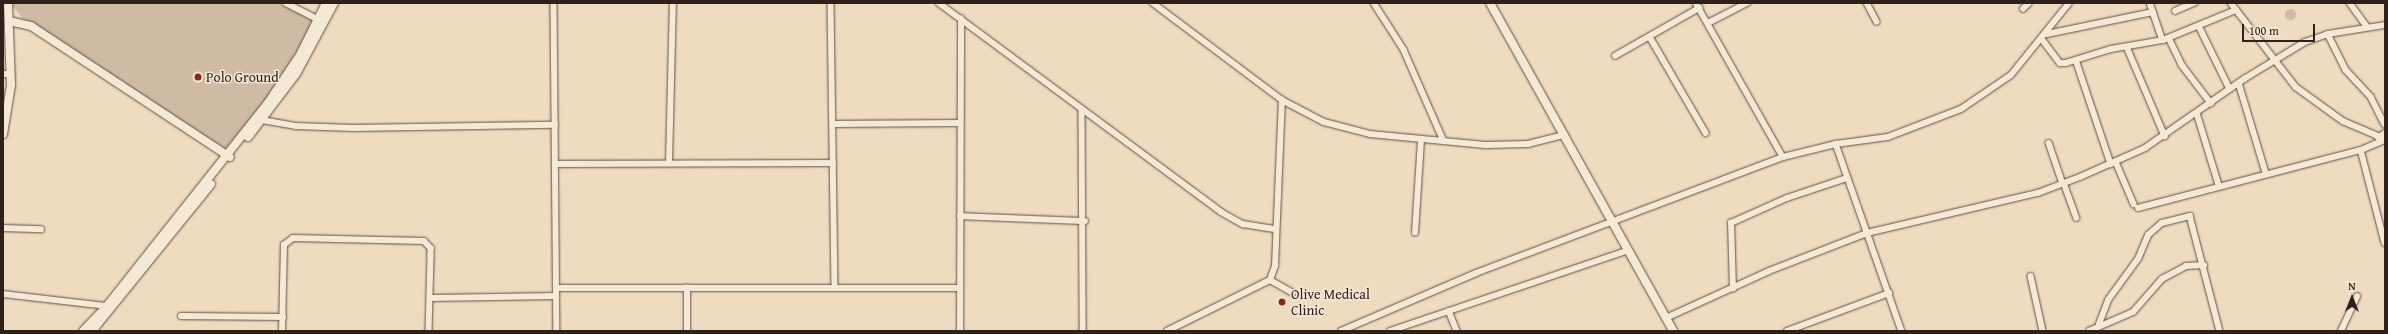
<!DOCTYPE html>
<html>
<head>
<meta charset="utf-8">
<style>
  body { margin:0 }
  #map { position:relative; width:2388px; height:334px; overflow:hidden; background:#efdbbf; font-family:"Gentium Book Plus",serif }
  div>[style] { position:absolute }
  .green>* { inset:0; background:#cfbba3 }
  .round { border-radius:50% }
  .roads { filter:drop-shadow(0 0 1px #604f43) drop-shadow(0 0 1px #604f43) }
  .street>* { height:5.5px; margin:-2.75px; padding:0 2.75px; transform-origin:2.75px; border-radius:2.75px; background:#f5e8d5 }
  .secondary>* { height:8px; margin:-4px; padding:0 4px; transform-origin:4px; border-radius:4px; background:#f5e8d5 }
  .dots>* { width:11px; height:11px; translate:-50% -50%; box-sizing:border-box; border:2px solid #f5e8d5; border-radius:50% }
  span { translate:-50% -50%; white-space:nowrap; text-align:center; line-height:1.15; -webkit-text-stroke:3px #f5e8d5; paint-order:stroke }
  .poi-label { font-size:14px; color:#30201a }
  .left { translate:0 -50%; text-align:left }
  .frame { position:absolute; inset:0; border:4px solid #30201a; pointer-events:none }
  .north { position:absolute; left:2332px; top:278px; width:40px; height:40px; -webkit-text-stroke:3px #f5e8d5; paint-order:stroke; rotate:0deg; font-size:11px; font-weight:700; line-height:16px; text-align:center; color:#30201a }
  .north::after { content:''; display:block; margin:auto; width:14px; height:18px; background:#30201a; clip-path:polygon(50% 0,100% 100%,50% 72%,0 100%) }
  .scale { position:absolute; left:2242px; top:24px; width:73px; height:18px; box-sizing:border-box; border:2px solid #30201a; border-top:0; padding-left:5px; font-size:12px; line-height:14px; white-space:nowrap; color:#30201a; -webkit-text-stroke:3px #f5e8d5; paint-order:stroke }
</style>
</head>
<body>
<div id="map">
  <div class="green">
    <i style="clip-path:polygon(10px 3px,280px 3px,317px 22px,270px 100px,226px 149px,29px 26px)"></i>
    <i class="round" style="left:2284.5px;top:8.5px;width:11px;height:11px"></i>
  </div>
  <div class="roads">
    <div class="street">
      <i style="left:286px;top:3px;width:37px;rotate:27deg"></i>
      <i style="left:554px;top:3px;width:328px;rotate:89.5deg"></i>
      <i style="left:831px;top:3px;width:282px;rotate:89.2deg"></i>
      <i style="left:939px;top:3px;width:351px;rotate:36.5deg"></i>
      <i style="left:1221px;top:212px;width:25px;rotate:29deg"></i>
      <i style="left:1243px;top:224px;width:33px;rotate:9deg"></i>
      <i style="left:1153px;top:3px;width:161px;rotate:36.9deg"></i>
      <i style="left:1282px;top:100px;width:47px;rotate:27.6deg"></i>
      <i style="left:1324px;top:122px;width:48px;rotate:14.6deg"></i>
      <i style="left:1370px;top:134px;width:118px;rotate:5.4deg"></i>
      <i style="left:1487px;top:145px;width:41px;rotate:-1.4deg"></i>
      <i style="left:1528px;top:144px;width:38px;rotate:-14deg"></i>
      <i style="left:1374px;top:3px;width:56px;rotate:57.4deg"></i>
      <i style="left:1404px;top:50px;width:99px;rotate:66.3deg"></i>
      <i style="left:1696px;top:3px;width:177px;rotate:60.5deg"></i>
      <i style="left:1867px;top:3px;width:21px;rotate:62deg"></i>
      <i style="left:2150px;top:3px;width:39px;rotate:71deg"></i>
      <i style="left:2231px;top:3px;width:106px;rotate:52.3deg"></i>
      <i style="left:2296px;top:87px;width:58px;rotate:35.9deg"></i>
      <i style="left:2343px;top:121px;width:46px;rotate:23.2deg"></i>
      <i style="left:2350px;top:3px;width:29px;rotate:54deg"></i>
      <i style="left:2023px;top:9px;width:8px;rotate:-45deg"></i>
      <i style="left:2175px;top:11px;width:21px;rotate:-23deg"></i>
      <i style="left:1708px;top:23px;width:44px;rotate:-27.1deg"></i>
      <i style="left:2200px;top:28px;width:68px;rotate:63.8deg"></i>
      <i style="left:2047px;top:34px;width:108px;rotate:-11.7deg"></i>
      <i style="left:2328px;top:34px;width:40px;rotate:63.4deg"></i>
      <i style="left:2346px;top:70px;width:37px;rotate:47deg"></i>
      <i style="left:2371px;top:97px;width:30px;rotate:63deg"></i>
      <i style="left:1650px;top:37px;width:111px;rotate:59.7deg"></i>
      <i style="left:2169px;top:38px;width:30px;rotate:64deg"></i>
      <i style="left:2182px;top:65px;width:48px;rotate:52.7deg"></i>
      <i style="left:2042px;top:39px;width:30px;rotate:53deg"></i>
      <i style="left:2060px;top:63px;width:6px"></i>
      <i style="left:2066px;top:63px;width:47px;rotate:-17.3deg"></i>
      <i style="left:2111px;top:49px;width:53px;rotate:-9.8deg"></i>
      <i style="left:2163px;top:40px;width:79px;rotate:-22.3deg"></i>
      <i style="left:2127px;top:47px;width:97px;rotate:66.9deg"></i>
      <i style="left:1615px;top:56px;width:97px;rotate:-29.7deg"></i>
      <i style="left:2076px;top:60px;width:110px;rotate:71.4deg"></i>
      <i style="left:3px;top:74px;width:8px"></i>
      <i style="left:2239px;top:83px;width:94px;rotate:73.3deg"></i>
      <i style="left:1082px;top:109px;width:222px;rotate:89.7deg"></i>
      <i style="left:2197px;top:113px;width:75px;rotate:73deg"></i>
      <i style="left:262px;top:120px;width:35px;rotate:10deg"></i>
      <i style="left:296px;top:126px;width:57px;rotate:2deg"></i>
      <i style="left:353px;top:128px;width:202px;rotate:-0.9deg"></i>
      <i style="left:834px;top:124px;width:125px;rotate:-0.5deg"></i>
      <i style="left:2378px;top:138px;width:9px;rotate:-36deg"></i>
      <i style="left:2049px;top:143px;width:43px;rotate:71.1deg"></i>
      <i style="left:1836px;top:144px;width:198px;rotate:70.6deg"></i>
      <i style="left:2361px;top:150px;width:96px;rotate:75.5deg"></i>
      <i style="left:2116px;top:162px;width:46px;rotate:66.8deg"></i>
      <i style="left:669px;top:163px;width:160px;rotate:-88.6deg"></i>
      <i style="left:556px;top:164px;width:277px;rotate:-0.2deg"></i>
      <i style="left:2064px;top:183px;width:37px;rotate:70deg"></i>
      <i style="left:2138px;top:208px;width:230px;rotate:-14.6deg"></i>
      <i style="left:2361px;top:150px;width:26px;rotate:-23deg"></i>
      <i style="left:960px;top:216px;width:125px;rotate:2.3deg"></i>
      <i style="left:3px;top:228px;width:38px;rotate:2deg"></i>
      <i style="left:1415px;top:233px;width:93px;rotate:-86.3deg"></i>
      <i style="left:2031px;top:276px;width:56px;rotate:77.7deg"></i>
      <i style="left:1270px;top:280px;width:26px;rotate:29deg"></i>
      <i style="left:556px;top:288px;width:404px"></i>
      <i style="left:1733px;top:289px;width:66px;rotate:-91.7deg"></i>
      <i style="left:1731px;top:223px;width:61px;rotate:-24.1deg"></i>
      <i style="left:1787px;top:198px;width:63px;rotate:-18.4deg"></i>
      <i style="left:3px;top:294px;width:105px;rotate:6.6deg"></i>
      <i style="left:430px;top:298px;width:126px;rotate:-0.9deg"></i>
      <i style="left:1449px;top:311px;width:22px;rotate:68deg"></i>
      <i style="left:181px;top:316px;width:102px;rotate:0.6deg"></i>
      <i style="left:1666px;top:318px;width:113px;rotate:-24.5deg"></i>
      <i style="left:1769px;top:271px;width:105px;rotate:-21.2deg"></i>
      <i style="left:1867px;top:233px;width:176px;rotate:-13.2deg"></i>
      <i style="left:2038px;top:193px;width:45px;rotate:-20.9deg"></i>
      <i style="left:2080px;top:177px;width:71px;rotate:-24deg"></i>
      <i style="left:2145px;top:148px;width:121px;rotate:-34.9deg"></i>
      <i style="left:2244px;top:79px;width:71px;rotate:-31.2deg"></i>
      <i style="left:2305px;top:42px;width:24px;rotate:-19deg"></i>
      <i style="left:2328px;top:34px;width:58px;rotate:-9deg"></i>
      <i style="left:2099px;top:324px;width:26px;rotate:-69deg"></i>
      <i style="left:2108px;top:300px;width:51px;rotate:-53.8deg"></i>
      <i style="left:2138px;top:259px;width:26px;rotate:-67deg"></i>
      <i style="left:2148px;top:235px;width:18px;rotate:-41deg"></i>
      <i style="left:2162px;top:223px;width:29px;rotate:-14deg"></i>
      <i style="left:2190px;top:216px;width:119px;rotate:75.4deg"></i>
      <i style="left:282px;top:331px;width:86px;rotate:-88.7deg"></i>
      <i style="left:284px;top:245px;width:11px;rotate:-38deg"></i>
      <i style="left:293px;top:238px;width:131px;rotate:1.3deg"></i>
      <i style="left:424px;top:241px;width:10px;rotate:45deg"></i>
      <i style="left:431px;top:248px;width:8px;rotate:90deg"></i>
      <i style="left:431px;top:256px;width:75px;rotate:91.5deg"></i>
      <i style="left:687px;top:331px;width:43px;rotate:-90deg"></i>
      <i style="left:960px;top:331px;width:312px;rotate:-89.8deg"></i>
      <i style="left:1167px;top:331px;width:115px;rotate:-26.3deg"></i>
      <i style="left:1270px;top:280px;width:15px;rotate:-70deg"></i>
      <i style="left:1275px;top:266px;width:166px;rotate:-87.6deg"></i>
      <i style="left:1341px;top:331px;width:147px;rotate:-23.2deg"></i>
      <i style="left:1476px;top:273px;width:328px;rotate:-20.7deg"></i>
      <i style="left:1783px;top:157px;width:55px;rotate:-13.8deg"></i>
      <i style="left:1836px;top:144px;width:52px;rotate:-7.7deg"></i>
      <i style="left:1888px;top:137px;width:78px;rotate:-21deg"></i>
      <i style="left:1961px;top:109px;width:60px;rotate:-34.2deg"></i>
      <i style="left:2011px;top:75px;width:92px;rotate:-51.1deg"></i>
      <i style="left:1390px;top:331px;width:252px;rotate:-18.7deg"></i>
      <i style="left:1787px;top:331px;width:109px;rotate:-20.4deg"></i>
      <i style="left:2089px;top:331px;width:48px;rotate:-23.4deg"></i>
      <i style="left:2133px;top:312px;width:44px;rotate:-48.7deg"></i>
      <i style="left:2162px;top:279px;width:27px;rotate:-28deg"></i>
      <i style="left:2186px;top:266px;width:18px;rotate:-3deg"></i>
      <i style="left:2341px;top:331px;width:38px;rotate:-65deg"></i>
    </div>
    <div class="secondary">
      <i style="left:1490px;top:3px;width:376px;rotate:60.8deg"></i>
      <i style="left:9px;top:21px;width:23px;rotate:13deg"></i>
      <i style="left:31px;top:26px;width:238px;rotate:33.4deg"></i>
      <i style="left:3px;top:134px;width:50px;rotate:-80.7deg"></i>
      <i style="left:11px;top:85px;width:82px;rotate:-92.1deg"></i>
      <i style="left:248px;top:137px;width:79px;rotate:-52.7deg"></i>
      <i style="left:296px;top:74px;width:81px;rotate:-61.8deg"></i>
      <i style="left:83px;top:331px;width:35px;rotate:-46deg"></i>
      <i style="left:107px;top:306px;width:259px;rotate:-51.6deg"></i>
      <i style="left:268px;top:103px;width:58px;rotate:-56.3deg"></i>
      <i style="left:300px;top:55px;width:58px;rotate:-63.4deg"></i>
      <i style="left:92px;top:331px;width:189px;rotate:-51deg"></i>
    </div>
  </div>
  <div class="dots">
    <i style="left:198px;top:77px;background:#8f2418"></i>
    <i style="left:1282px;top:302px;background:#8f2418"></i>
  </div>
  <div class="poi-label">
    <span class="left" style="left:206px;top:77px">Polo Ground</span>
    <span class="left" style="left:1291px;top:302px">Olive Medical<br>Clinic</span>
  </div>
  <div class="frame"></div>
  <div class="north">N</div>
  <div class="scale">100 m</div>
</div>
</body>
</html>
